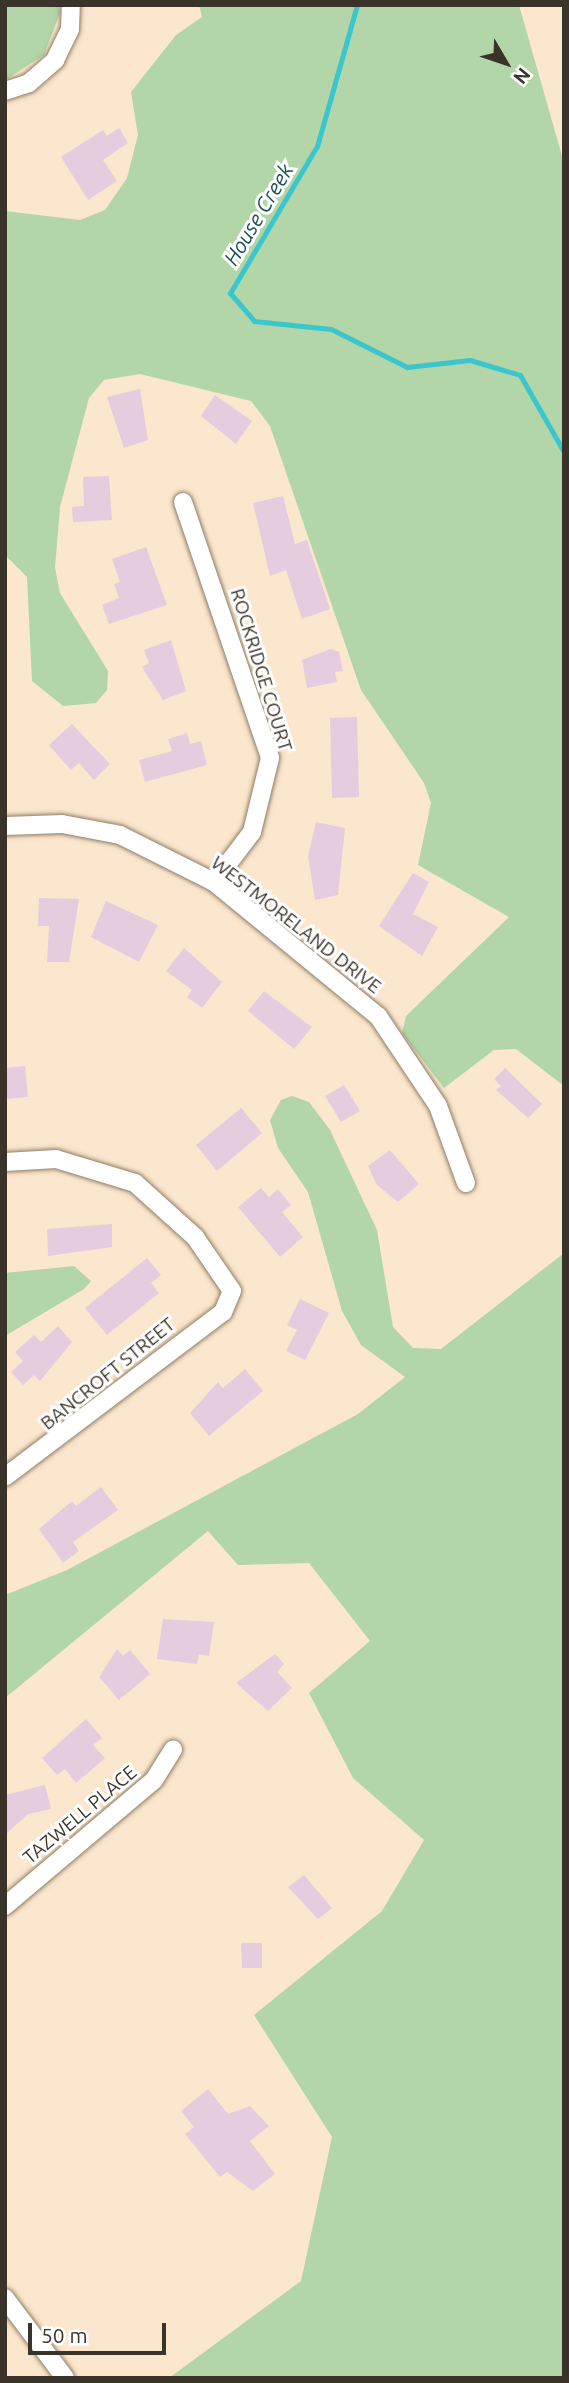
<!DOCTYPE html>
<html>
<head>
<meta charset="utf-8">
<style>
  body { margin:0 }
  #map { position:relative; width:569px; height:2383px; overflow:hidden; background:#fbe7ce; font-family:Ubuntu,sans-serif }
  div>[style] { position:absolute }
  .green>* { inset:0; background:#b2d6a7 }
  .stream>* { height:5px; margin:-2.5px; padding:0 2.5px; transform-origin:2.5px; border-radius:2.5px; background:#3bc6cd }
  .building>* { inset:0; background:#e6ccdf }
  .roads { filter:drop-shadow(0 0 2px #8f7d66) drop-shadow(0 0 2px #8f7d66) }
  .minor>* { height:18px; margin:-9px; padding:0 9px; transform-origin:9px; border-radius:9px; background:#fff }
  span { translate:-50% -50%; white-space:nowrap; text-align:center; line-height:1.15; -webkit-text-stroke:6px #fff; paint-order:stroke }
  .street-label { font-size:19px; color:#3a3329 }
  .water-label { font-size:21px; color:#185154; font-style:italic }
  .frame { position:absolute; inset:0; border:7px solid #3a3329; pointer-events:none }
  .north { position:absolute; left:471px; top:28px; width:70px; height:70px; -webkit-text-stroke:5px #fff; paint-order:stroke; rotate:129deg; font-size:19px; font-weight:700; line-height:28px; text-align:center; color:#3a3329 }
  .north::after { content:''; display:block; margin:auto; width:24px; height:32px; background:#3a3329; clip-path:polygon(50% 0,100% 100%,50% 72%,0 100%) }
  .scale { position:absolute; left:28px; top:2323px; width:138px; height:32px; box-sizing:border-box; border:4px solid #3a3329; border-top:0; padding-left:9px; font-size:21px; line-height:24px; white-space:nowrap; color:#3a3329; -webkit-text-stroke:5px #fff; paint-order:stroke }
</style>
</head>
<body>
<div id="map">
  <div class="green">
    <i style="clip-path:polygon(5px 5px,59px 5px,60px 13px,44px 55px,5px 80px)"></i>
    <i style="clip-path:polygon(199px 5px,519px 5px,564px 163px,564px 1086px,516px 1049px,494px 1050px,444px 1088px,402px 1033px,406px 1016px,509px 917px,418px 865px,431px 803px,424px 783px,361px 690px,270px 426px,251px 401px,140px 374px,104px 380px,89px 398px,60px 507px,55px 568px,60px 593px,108px 671px,107px 690px,96px 703px,63px 706px,32px 681px,27px 577px,5px 555px,5px 211px,80px 220px,105px 210px,127px 178px,138px 135px,131px 92px,176px 35px,202px 17px)"></i>
    <i style="clip-path:polygon(292px 1096px,309px 1102px,330px 1130px,377px 1230px,393px 1327px,413px 1348px,441px 1349px,564px 1253px,564px 2378px,169px 2378px,301px 2281px,332px 2137px,254px 2015px,382px 1911px,424px 1840px,353px 1778px,309px 1693px,370px 1641px,309px 1563px,238px 1565px,208px 1531px,5px 1698px,5px 1595px,67px 1570px,358px 1414px,405px 1377px,361px 1345px,342px 1311px,308px 1192px,278px 1148px,270px 1120px,281px 1100px)"></i>
    <i style="clip-path:polygon(74px 1266px,91px 1281px,84px 1289px,5px 1336px,5px 1273px)"></i>
  </div>
  <div class="stream">
    <i style="left:357px;top:5px;width:147px;rotate:105.8deg"></i>
    <i style="left:317px;top:146px;width:171px;rotate:120.6deg"></i>
    <i style="left:230px;top:293px;width:37px;rotate:49deg"></i>
    <i style="left:254px;top:321px;width:77px;rotate:5.9deg"></i>
    <i style="left:331px;top:329px;width:85px;rotate:26.6deg"></i>
    <i style="left:407px;top:367px;width:63px;rotate:-6.3deg"></i>
    <i style="left:470px;top:360px;width:52px;rotate:16.7deg"></i>
    <i style="left:520px;top:375px;width:89px;rotate:60.3deg"></i>
  </div>
  <div class="building">
    <i style="clip-path:polygon(119px 128px,128px 143px,103px 160px,117px 181px,88px 200px,61px 157px,103px 130px,107px 136px)"></i>
    <i style="clip-path:polygon(140px 389px,148px 440px,124px 448px,107px 397px)"></i>
    <i style="clip-path:polygon(215px 395px,252px 421px,236px 444px,201px 416px)"></i>
    <i style="clip-path:polygon(109px 476px,112px 520px,73px 522px,72px 507px,84px 506px,83px 477px)"></i>
    <i style="clip-path:polygon(283px 496px,295px 544px,307px 540px,330px 609px,302px 619px,286px 570px,270px 576px,253px 503px)"></i>
    <i style="clip-path:polygon(146px 547px,167px 605px,109px 624px,102px 605px,119px 598px,114px 584px,120px 582px,112px 559px)"></i>
    <i style="clip-path:polygon(171px 640px,186px 691px,163px 700px,142px 667px,149px 663px,144px 650px)"></i>
    <i style="clip-path:polygon(331px 649px,339px 652px,343px 671px,335px 672px,337px 682px,307px 688px,302px 660px)"></i>
    <i style="clip-path:polygon(357px 717px,359px 797px,332px 798px,330px 718px)"></i>
    <i style="clip-path:polygon(72px 724px,110px 764px,94px 780px,79px 763px,71px 770px,49px 745px)"></i>
    <i style="clip-path:polygon(187px 733px,190px 744px,201px 741px,207px 765px,145px 782px,139px 760px,172px 751px,168px 739px)"></i>
    <i style="clip-path:polygon(316px 822px,345px 828px,338px 895px,315px 900px,308px 856px)"></i>
    <i style="clip-path:polygon(413px 873px,429px 882px,413px 914px,438px 927px,422px 956px,379px 926px)"></i>
    <i style="clip-path:polygon(39px 898px,79px 899px,69px 962px,47px 962px,49px 926px,38px 926px)"></i>
    <i style="clip-path:polygon(106px 901px,158px 925px,139px 962px,91px 937px)"></i>
    <i style="clip-path:polygon(184px 948px,222px 982px,202px 1008px,187px 997px,192px 990px,166px 971px)"></i>
    <i style="clip-path:polygon(264px 991px,312px 1027px,294px 1049px,248px 1011px)"></i>
    <i style="clip-path:polygon(25px 1066px,28px 1097px,5px 1099px,5px 1068px)"></i>
    <i style="clip-path:polygon(505px 1068px,542px 1104px,528px 1118px,496px 1090px,501px 1086px,494px 1079px)"></i>
    <i style="clip-path:polygon(344px 1085px,360px 1111px,341px 1122px,325px 1096px)"></i>
    <i style="clip-path:polygon(241px 1108px,262px 1133px,217px 1171px,196px 1145px)"></i>
    <i style="clip-path:polygon(390px 1150px,419px 1184px,398px 1202px,377px 1185px,368px 1166px)"></i>
    <i style="clip-path:polygon(261px 1188px,269px 1197px,278px 1189px,291px 1205px,282px 1212px,303px 1237px,280px 1257px,238px 1207px)"></i>
    <i style="clip-path:polygon(112px 1224px,112px 1247px,48px 1256px,47px 1229px)"></i>
    <i style="clip-path:polygon(147px 1258px,161px 1275px,151px 1283px,159px 1293px,107px 1335px,85px 1308px)"></i>
    <i style="clip-path:polygon(300px 1299px,329px 1313px,305px 1360px,286px 1351px,297px 1330px,287px 1325px)"></i>
    <i style="clip-path:polygon(58px 1326px,72px 1342px,40px 1381px,34px 1375px,23px 1385px,11px 1372px,23px 1361px,15px 1352px,34px 1335px,41px 1342px)"></i>
    <i style="clip-path:polygon(245px 1369px,263px 1391px,209px 1436px,190px 1413px,218px 1382px,223px 1388px)"></i>
    <i style="clip-path:polygon(101px 1487px,118px 1510px,73px 1542px,79px 1551px,63px 1563px,39px 1529px,72px 1501px,76px 1506px)"></i>
    <i style="clip-path:polygon(163px 1619px,214px 1622px,209px 1656px,199px 1654px,197px 1664px,157px 1659px)"></i>
    <i style="clip-path:polygon(117px 1649px,123px 1656px,130px 1650px,150px 1674px,119px 1700px,99px 1677px)"></i>
    <i style="clip-path:polygon(275px 1654px,284px 1664px,277px 1672px,292px 1688px,268px 1711px,236px 1683px)"></i>
    <i style="clip-path:polygon(86px 1719px,102px 1738px,93px 1745px,105px 1758px,76px 1783px,65px 1769px,57px 1775px,42px 1758px)"></i>
    <i style="clip-path:polygon(45px 1785px,51px 1809px,28px 1814px,5px 1835px,5px 1795px)"></i>
    <i style="clip-path:polygon(304px 1875px,332px 1908px,318px 1919px,288px 1887px)"></i>
    <i style="clip-path:polygon(241px 1943px,262px 1943px,262px 1968px,242px 1968px)"></i>
    <i style="clip-path:polygon(208px 2089px,228px 2114px,250px 2106px,269px 2126px,250px 2141px,275px 2174px,253px 2191px,227px 2172px,220px 2177px,185px 2134px,194px 2127px,181px 2111px)"></i>
  </div>
  <div class="roads">
    <div class="minor">
      <i style="left:5px;top:91px;width:25px;rotate:-18deg"></i>
      <i style="left:29px;top:83px;width:35px;rotate:-41deg"></i>
      <i style="left:55px;top:60px;width:34px;rotate:-64deg"></i>
      <i style="left:70px;top:29px;width:24px;rotate:-88deg"></i>
      <i style="left:183px;top:502px;width:270px;rotate:71.2deg"></i>
      <i style="left:270px;top:758px;width:76px;rotate:103.7deg"></i>
      <i style="left:252px;top:832px;width:63px;rotate:127.2deg"></i>
      <i style="left:5px;top:826px;width:57px;rotate:-2deg"></i>
      <i style="left:62px;top:824px;width:59px;rotate:10.7deg"></i>
      <i style="left:120px;top:835px;width:105px;rotate:26.6deg"></i>
      <i style="left:214px;top:882px;width:212px;rotate:39.3deg"></i>
      <i style="left:378px;top:1016px;width:108px;rotate:56.3deg"></i>
      <i style="left:438px;top:1106px;width:82px;rotate:70deg"></i>
      <i style="left:5px;top:1162px;width:51px;rotate:-3.4deg"></i>
      <i style="left:56px;top:1159px;width:83px;rotate:16.9deg"></i>
      <i style="left:135px;top:1183px;width:81px;rotate:42deg"></i>
      <i style="left:195px;top:1237px;width:65px;rotate:55.6deg"></i>
      <i style="left:232px;top:1291px;width:23px;rotate:113deg"></i>
      <i style="left:223px;top:1312px;width:273px;rotate:142.9deg"></i>
      <i style="left:5px;top:1906px;width:195px;rotate:-40.2deg"></i>
      <i style="left:154px;top:1780px;width:36px;rotate:-58deg"></i>
      <i style="left:5px;top:2298px;width:100px;rotate:53.1deg"></i>
    </div>
  </div>
  <div class="street-label">
    <span style="left:261px;top:670px;rotate:73deg">ROCKRIDGE COURT</span>
    <span style="left:296px;top:925px;rotate:38deg">WESTMORELAND DRIVE</span>
    <span style="left:108px;top:1374px;rotate:-39deg">BANCROFT STREET</span>
    <span style="left:80px;top:1815px;rotate:-40deg">TAZWELL PLACE</span>
  </div>
  <div class="water-label">
    <span style="left:258px;top:214px;rotate:-59deg">House Creek</span>
  </div>
  <div class="frame"></div>
  <div class="north">N</div>
  <div class="scale">50 m</div>
</div>
</body>
</html>
